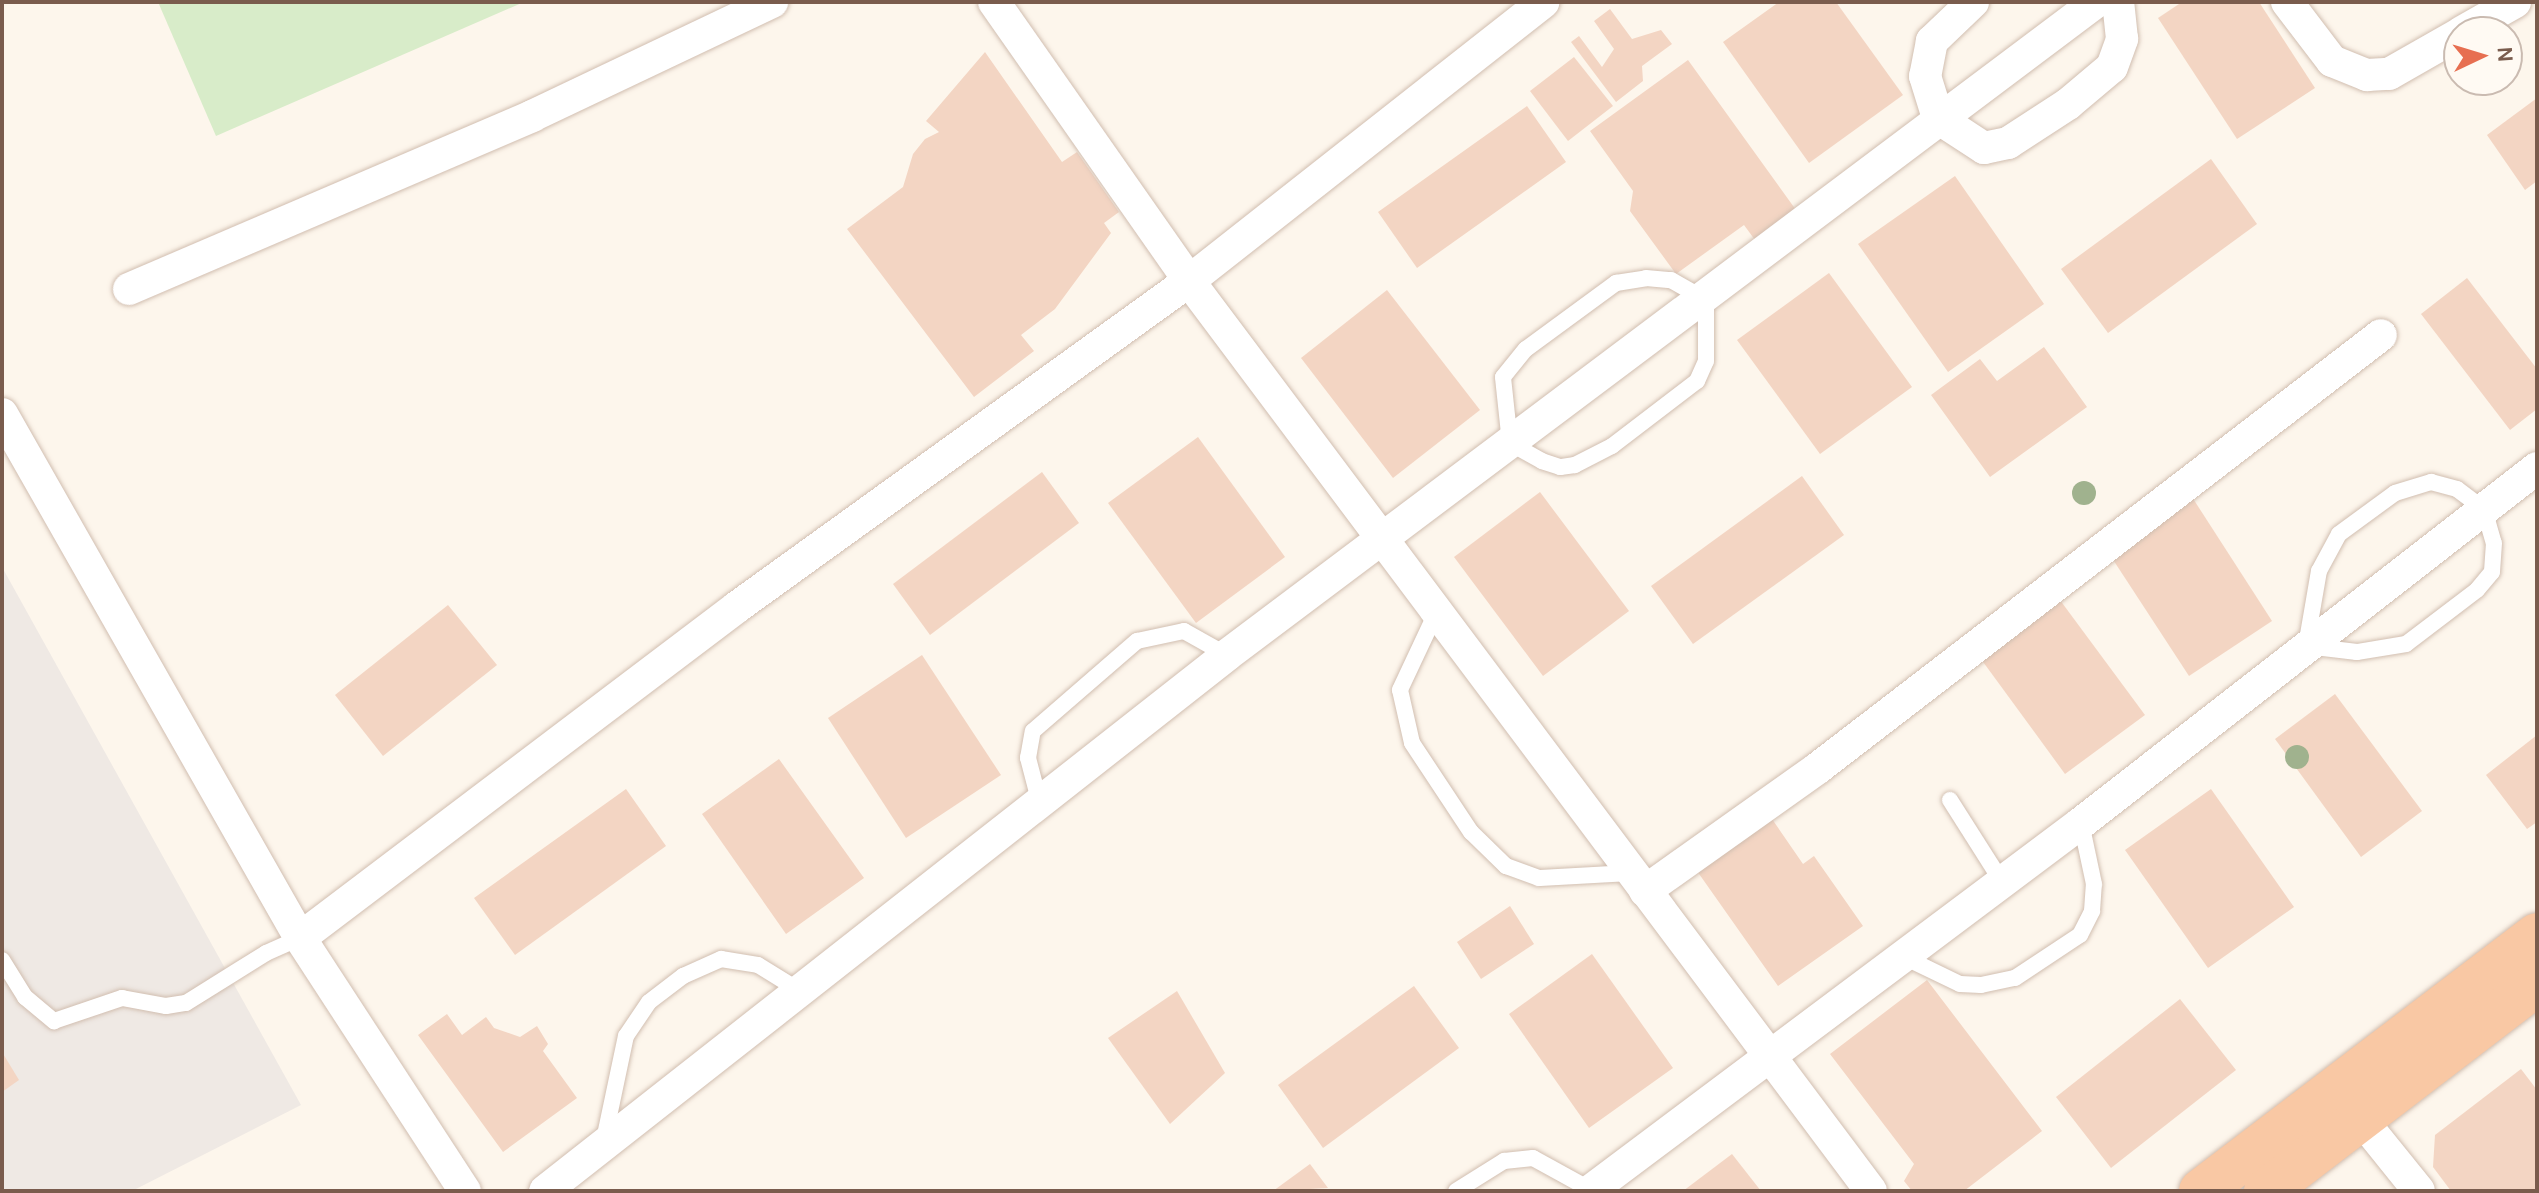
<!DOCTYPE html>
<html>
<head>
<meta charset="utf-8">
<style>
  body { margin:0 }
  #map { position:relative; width:2539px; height:1193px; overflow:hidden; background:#fdf6ec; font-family:Karla,sans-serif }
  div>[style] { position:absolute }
  .industrial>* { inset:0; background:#efe9e4 }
  .green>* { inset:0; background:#d8ecc9 }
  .building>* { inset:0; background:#f3d5c3 }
  .roads { filter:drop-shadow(0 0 2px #d1beb0) drop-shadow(0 0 2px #d1beb0) }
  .service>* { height:16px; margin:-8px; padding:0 8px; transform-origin:8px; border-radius:8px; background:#fff }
  .minor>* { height:32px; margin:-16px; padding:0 16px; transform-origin:16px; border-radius:16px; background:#fff }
  .trunk>* { height:44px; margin:-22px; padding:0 22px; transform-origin:22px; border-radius:22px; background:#f9c8a4 }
  .trees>* { width:24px; height:24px; margin:-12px; border-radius:50%; background:#a0b28e }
  span { translate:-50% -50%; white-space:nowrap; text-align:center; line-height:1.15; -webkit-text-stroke:6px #fffaf3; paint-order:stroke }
  .frame { position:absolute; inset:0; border:4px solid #7a5c4d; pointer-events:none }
  .north { position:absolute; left:2443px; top:16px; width:80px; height:80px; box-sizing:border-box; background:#fffaf3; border:2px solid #cabbb1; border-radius:50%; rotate:86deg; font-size:22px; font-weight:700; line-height:32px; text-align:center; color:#7a5c4d }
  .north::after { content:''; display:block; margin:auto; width:28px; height:36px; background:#e76f51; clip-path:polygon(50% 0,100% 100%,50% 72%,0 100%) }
</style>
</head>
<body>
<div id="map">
  <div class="industrial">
    <i style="clip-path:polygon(2px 567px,301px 1105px,132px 1191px,2px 1191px)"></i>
  </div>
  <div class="green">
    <i style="clip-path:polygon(158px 2px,524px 2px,216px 136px)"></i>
  </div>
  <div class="building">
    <i style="clip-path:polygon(1779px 2px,1836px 2px,1903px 95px,1809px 163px,1723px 42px)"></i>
    <i style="clip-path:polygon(2182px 2px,2259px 2px,2315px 88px,2237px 139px,2158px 18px)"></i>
    <i style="clip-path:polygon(1610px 9px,1632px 39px,1661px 30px,1672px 44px,1642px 66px,1643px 81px,1616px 102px,1571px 42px,1579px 36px,1602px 67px,1614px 49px,1594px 21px)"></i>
    <i style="clip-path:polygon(985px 52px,1062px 162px,1077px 152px,1119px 212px,1104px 223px,1111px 233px,1055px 309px,1021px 335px,1034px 351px,974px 397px,847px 229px,903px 187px,913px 154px,925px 139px,939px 132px,926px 121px)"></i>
    <i style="clip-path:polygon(1574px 57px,1613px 106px,1568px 141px,1530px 91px)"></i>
    <i style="clip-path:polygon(1688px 60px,1796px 210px,1755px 240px,1744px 225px,1676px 274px,1630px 211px,1633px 191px,1590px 131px)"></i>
    <i style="clip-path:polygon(2537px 98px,2537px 181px,2525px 190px,2487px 135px)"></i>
    <i style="clip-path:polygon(1527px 106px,1566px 162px,1417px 268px,1378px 212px)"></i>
    <i style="clip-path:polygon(2211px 159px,2257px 224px,2108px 333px,2061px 269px)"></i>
    <i style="clip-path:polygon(1955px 176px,2044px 304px,1948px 372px,1858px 244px)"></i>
    <i style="clip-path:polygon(1829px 273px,1912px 387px,1820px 454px,1737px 340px)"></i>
    <i style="clip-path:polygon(2467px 278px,2537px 369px,2537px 409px,2510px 430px,2421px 314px)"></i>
    <i style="clip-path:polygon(1387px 290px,1480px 410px,1393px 478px,1301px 358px)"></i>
    <i style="clip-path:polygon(2044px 347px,2087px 407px,1990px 477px,1931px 395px,1980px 359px,1997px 381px)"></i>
    <i style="clip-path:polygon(1198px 437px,1285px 557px,1196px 623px,1108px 503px)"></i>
    <i style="clip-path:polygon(1042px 472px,1079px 523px,930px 635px,893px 584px)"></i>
    <i style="clip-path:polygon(1802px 476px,1844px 535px,1693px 644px,1651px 586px)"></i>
    <i style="clip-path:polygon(1540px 492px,1629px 611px,1543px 676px,1454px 557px)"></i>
    <i style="clip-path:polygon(2192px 497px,2272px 621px,2189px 676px,2108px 552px)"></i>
    <i style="clip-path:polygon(2057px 596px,2145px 715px,2065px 774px,1978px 655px)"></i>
    <i style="clip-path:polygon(448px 605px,497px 665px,383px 756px,335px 695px)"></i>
    <i style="clip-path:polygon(922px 655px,1001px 775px,906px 838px,828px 718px)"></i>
    <i style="clip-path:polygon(2335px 694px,2422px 811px,2361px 857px,2275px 739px)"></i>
    <i style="clip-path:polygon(2537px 735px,2537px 822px,2527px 829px,2486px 775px)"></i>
    <i style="clip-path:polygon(779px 759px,864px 878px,786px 934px,702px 814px)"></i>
    <i style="clip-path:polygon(626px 789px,666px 846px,515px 955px,474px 898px)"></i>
    <i style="clip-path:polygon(2211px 789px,2294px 907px,2208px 968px,2125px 850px)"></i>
    <i style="clip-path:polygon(1772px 819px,1803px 864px,1814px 856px,1863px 926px,1778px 986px,1697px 871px)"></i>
    <i style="clip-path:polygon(1510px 906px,1534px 944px,1481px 979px,1457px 942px)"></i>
    <i style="clip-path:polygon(1592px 954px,1673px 1068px,1589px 1128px,1509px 1014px)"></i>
    <i style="clip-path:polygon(1927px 980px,2042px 1131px,1964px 1191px,1912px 1191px,1904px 1181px,1914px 1164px,1830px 1054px)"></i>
    <i style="clip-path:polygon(1414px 986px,1459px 1048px,1323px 1148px,1278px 1085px)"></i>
    <i style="clip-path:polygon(1177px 991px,1225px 1073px,1170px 1124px,1108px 1038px)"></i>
    <i style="clip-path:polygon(2180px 999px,2236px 1070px,2111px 1168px,2056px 1097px)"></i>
    <i style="clip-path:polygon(447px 1014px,462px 1035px,486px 1017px,494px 1028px,520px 1037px,537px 1026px,548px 1044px,543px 1051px,577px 1098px,503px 1152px,418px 1035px)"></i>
    <i style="clip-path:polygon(2px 1052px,19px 1080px,2px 1092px)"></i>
    <i style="clip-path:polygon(2521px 1069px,2537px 1090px,2537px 1191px,2451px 1191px,2433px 1167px,2435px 1135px)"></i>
    <i style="clip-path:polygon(1732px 1154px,1761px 1191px,1683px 1191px)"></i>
    <i style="clip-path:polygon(1310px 1164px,1328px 1188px,1273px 1191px)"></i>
  </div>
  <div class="roads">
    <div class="service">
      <i style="left:1646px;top:278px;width:25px;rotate:5deg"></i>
      <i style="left:1671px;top:280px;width:40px;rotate:29.7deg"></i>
      <i style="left:1706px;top:300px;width:61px;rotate:90deg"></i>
      <i style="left:1706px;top:361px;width:22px;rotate:114deg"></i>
      <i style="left:1697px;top:381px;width:107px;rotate:142.6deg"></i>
      <i style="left:1612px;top:446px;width:42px;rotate:152.8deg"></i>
      <i style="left:1575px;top:465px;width:15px;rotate:172deg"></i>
      <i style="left:1560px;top:467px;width:19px;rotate:-162deg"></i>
      <i style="left:1542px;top:461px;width:37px;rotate:-151deg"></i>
      <i style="left:1510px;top:443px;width:66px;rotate:-96.1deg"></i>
      <i style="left:1503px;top:377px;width:36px;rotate:-51deg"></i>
      <i style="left:1526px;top:349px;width:112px;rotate:-36.3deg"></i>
      <i style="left:1616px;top:283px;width:30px;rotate:-9deg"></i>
      <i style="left:2431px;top:482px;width:27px;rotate:15deg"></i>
      <i style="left:2457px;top:489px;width:34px;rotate:37deg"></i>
      <i style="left:2484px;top:509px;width:35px;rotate:74deg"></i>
      <i style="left:2494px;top:543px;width:29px;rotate:94deg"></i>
      <i style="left:2492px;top:572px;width:23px;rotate:130deg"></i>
      <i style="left:2477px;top:590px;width:89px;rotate:142.7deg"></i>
      <i style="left:2406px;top:644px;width:50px;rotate:170.7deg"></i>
      <i style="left:2357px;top:652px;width:51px;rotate:-173.3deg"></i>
      <i style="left:2306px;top:646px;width:76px;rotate:-80.2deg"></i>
      <i style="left:2319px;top:571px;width:42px;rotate:-61.6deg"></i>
      <i style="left:2339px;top:534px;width:69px;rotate:-36.2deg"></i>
      <i style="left:2395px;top:493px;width:38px;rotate:-17deg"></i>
      <i style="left:1436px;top:613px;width:85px;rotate:115.1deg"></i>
      <i style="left:1400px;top:690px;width:54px;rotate:77.2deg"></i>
      <i style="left:1412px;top:743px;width:107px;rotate:56.5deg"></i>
      <i style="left:1471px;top:832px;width:49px;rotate:44.2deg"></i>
      <i style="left:1506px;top:866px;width:35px;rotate:20deg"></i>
      <i style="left:1539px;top:878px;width:92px;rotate:-3.1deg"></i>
      <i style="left:1950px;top:800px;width:97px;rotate:57.6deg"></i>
      <i style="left:1040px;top:804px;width:48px;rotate:-104.6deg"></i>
      <i style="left:1028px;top:758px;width:27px;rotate:-80deg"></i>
      <i style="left:1033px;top:731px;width:138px;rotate:-40.9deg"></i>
      <i style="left:1137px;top:641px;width:48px;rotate:-12deg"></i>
      <i style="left:1184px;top:631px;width:49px;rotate:29.2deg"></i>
      <i style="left:1902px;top:956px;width:64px;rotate:25.8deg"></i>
      <i style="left:1960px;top:984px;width:21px;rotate:3deg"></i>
      <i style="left:1981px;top:985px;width:35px;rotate:-12deg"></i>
      <i style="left:2015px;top:978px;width:78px;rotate:-33.5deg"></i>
      <i style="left:2080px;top:935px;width:27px;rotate:-63deg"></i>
      <i style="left:2092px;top:911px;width:27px;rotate:-86deg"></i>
      <i style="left:2094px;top:884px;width:62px;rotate:-102deg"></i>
      <i style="left:2px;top:960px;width:44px;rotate:58.1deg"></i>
      <i style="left:25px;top:997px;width:38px;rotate:40deg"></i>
      <i style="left:54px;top:1021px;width:72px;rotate:-18.7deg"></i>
      <i style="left:122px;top:998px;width:45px;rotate:10.3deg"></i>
      <i style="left:166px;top:1006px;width:20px;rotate:-9deg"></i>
      <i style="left:186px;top:1003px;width:94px;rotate:-32deg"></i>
      <i style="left:266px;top:953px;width:37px;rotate:-24deg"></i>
      <i style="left:604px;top:1140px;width:106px;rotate:-78.1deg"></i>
      <i style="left:626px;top:1036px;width:41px;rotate:-55.9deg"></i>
      <i style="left:649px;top:1002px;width:43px;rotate:-37.4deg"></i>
      <i style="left:683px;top:976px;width:42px;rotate:-24.1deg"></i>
      <i style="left:721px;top:959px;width:37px;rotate:9deg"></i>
      <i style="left:758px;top:965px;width:49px;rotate:31.8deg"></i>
      <i style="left:1456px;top:1191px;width:57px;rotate:-32deg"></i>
      <i style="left:1504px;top:1161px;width:29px;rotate:-6deg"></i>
      <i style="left:1533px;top:1158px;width:68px;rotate:28.8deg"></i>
    </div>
    <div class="minor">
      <i style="left:994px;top:2px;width:340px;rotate:55deg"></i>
      <i style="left:1189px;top:281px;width:1137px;rotate:53.15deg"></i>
      <i style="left:1973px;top:2px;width:57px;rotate:136.4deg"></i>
      <i style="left:1932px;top:41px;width:36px;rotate:101deg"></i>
      <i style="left:1925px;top:76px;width:44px;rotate:72.8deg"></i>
      <i style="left:1938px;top:118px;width:55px;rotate:33.1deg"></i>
      <i style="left:1984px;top:148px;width:25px;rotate:-12deg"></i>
      <i style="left:2008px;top:143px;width:72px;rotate:-33deg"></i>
      <i style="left:2068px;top:104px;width:57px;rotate:-40.1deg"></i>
      <i style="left:2112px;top:67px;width:30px;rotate:-70deg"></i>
      <i style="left:2122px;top:39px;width:37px;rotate:-96deg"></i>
      <i style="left:2287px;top:2px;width:74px;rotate:52.7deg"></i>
      <i style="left:2332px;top:61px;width:38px;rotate:22deg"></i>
      <i style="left:2367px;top:75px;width:22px;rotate:-3deg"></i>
      <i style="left:2389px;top:74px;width:81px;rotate:-29.7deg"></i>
      <i style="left:2462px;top:32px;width:61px;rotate:-29.5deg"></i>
      <i style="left:129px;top:289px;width:439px;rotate:-23.2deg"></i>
      <i style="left:532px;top:116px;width:266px;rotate:-25.4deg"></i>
      <i style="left:2px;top:414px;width:603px;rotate:60.37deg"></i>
      <i style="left:300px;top:938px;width:302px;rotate:56.9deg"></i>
      <i style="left:1645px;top:891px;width:212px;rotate:-35.4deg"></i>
      <i style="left:1818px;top:768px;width:710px;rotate:-37.56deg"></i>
      <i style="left:300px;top:938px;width:548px;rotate:-37.14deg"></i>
      <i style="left:737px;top:607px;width:557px;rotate:-35.8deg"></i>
      <i style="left:1189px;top:281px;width:451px;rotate:-38.2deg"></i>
      <i style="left:2361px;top:1119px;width:92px;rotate:51.1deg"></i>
      <i style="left:545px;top:1191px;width:867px;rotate:-38.16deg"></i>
      <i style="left:1227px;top:655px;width:1087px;rotate:-36.92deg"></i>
      <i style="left:1590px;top:1191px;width:614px;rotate:-36.85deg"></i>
      <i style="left:2081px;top:823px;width:578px;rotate:-37.9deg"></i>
    </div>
    <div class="trunk">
      <i style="left:2201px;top:1191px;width:422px;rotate:-37.3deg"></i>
      <i style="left:2266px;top:1191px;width:341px;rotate:-37.4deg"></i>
    </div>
  </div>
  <div class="trees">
    <i style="left:2084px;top:493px"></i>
    <i style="left:2297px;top:757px"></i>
  </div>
  <div class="frame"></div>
  <div class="north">N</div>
</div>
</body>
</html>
